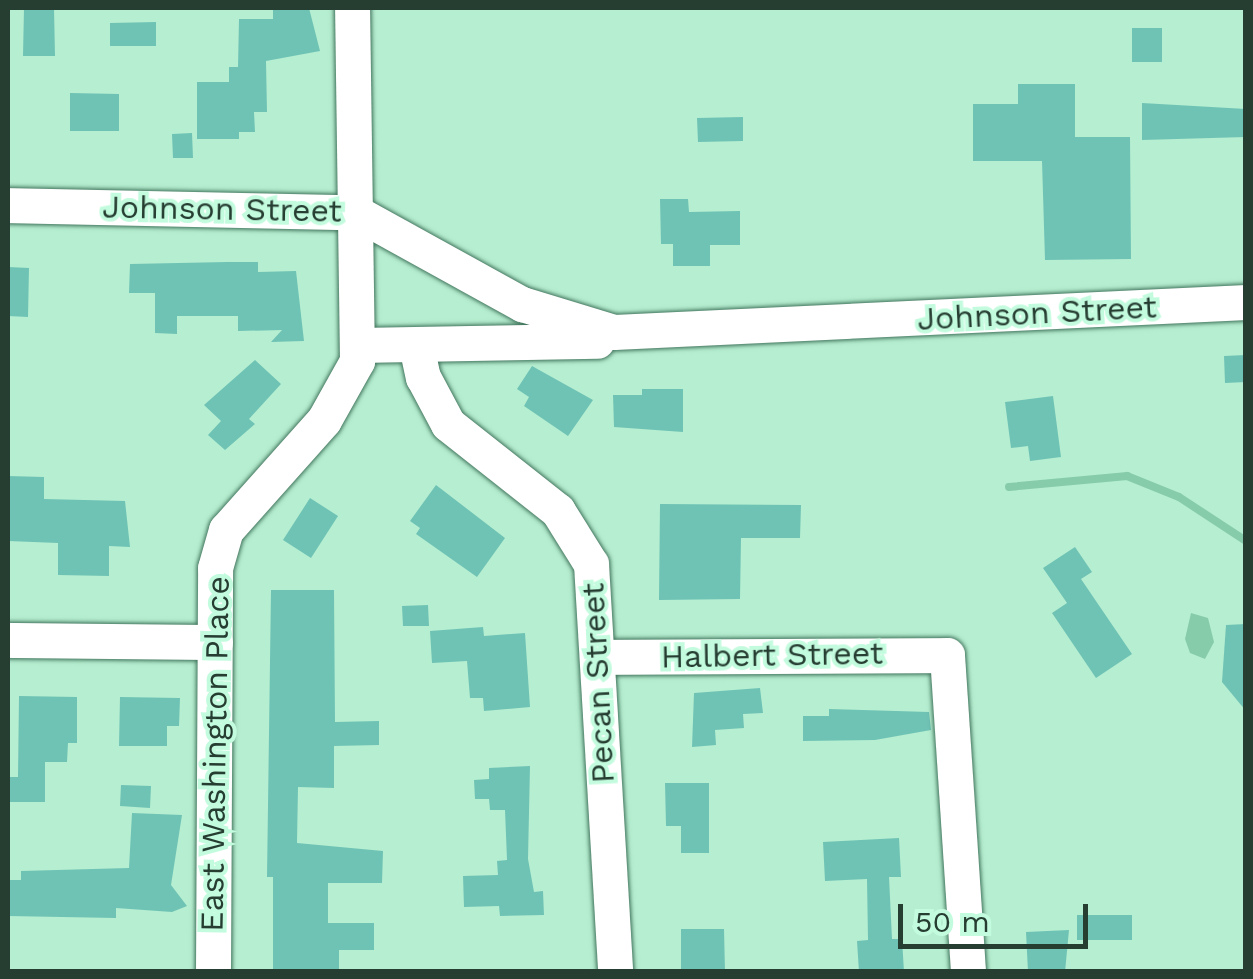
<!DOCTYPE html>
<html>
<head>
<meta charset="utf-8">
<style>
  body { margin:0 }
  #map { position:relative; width:1253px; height:979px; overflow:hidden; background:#b6eed1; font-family:"Work Sans",sans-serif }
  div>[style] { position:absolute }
  .water>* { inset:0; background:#87ccaa }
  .stream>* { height:8px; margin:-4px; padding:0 4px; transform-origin:4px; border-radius:4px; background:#87ccaa }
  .building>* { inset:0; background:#6fc3b5 }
  .roads { filter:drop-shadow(0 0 2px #42765d) drop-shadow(0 0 2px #42765d) }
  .minor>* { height:35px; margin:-17.5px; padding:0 17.5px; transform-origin:17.5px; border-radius:17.5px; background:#fff }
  span { translate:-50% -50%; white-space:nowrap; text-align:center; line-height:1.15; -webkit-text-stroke:8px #c3fbde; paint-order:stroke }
  .street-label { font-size:32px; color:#263d32 }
  .frame { position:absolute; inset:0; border:10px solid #263d32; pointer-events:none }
  .scale { position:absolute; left:898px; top:904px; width:190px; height:45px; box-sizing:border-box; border:5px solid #263d32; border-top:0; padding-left:12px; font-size:30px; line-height:35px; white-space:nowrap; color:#263d32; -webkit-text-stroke:8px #c3fbde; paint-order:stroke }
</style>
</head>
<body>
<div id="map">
  <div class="water">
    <i style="clip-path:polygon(1191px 613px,1208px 618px,1214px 642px,1205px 659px,1190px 653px,1185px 639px)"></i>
  </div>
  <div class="stream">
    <i style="left:1009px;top:487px;width:119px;rotate:-5.3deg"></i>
    <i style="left:1127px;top:476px;width:56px;rotate:22deg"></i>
    <i style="left:1179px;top:497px;width:80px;rotate:33.3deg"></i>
  </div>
  <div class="building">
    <i style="clip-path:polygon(24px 8px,54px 8px,55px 56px,23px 56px)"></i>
    <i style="clip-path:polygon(273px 8px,309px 8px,320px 51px,266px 61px,267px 112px,254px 112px,255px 132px,239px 132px,239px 139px,197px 139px,197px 82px,229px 82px,229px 67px,238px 67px,239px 19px,273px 19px)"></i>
    <i style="clip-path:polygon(156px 22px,156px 46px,110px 46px,110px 23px)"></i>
    <i style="clip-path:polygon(1132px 28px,1162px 28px,1162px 62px,1132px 62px)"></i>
    <i style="clip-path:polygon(1018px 84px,1075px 84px,1075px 137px,1130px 137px,1131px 259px,1045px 260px,1042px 161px,973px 161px,973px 104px,1018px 104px)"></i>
    <i style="clip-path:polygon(70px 93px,119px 94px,119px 131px,70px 131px)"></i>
    <i style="clip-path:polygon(1142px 103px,1246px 109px,1246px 137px,1142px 140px)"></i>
    <i style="clip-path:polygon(743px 117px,743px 141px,698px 142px,697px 118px)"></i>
    <i style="clip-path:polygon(192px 133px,193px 158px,173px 158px,172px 134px)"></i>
    <i style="clip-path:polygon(660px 199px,688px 199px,689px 212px,740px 211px,740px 245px,710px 245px,710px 266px,673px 266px,673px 244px,661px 244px)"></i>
    <i style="clip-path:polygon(227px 262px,258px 262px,258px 272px,296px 271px,304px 341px,271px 342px,282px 330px,238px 331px,238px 316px,177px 316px,177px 334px,155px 333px,155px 293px,129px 293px,130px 264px)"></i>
    <i style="clip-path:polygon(8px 267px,29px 268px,28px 317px,8px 316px)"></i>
    <i style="clip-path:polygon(1246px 355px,1246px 382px,1225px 383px,1224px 356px)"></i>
    <i style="clip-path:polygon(255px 360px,281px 384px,249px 419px,255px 424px,225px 450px,208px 435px,221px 421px,204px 405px)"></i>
    <i style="clip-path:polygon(532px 366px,593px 400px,568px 436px,524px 406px,529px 397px,517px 389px)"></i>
    <i style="clip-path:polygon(642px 389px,683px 389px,683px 432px,614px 427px,613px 395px,642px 395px)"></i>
    <i style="clip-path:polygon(1053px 396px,1061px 457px,1030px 461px,1028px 446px,1011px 448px,1005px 402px)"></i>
    <i style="clip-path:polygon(8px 476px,44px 477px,44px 499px,125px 501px,130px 547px,109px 546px,109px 576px,58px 575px,58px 543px,8px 541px)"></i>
    <i style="clip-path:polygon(436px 485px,505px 538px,477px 577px,416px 534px,420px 528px,410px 521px)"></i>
    <i style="clip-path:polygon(310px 498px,338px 516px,311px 558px,283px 540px)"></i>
    <i style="clip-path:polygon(660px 504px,801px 505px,800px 538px,741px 538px,740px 599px,659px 600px)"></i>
    <i style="clip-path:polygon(1075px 547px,1092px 572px,1081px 579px,1132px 654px,1096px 678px,1052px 613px,1067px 603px,1043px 568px)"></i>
    <i style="clip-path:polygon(271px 590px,334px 590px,335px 722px,379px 721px,379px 745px,334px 746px,334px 788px,298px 787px,297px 843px,383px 851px,382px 883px,328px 883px,328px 923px,374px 923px,374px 950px,339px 950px,339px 972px,273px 972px,273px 877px,267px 877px)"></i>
    <i style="clip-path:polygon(428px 605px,429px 626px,403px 626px,402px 606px)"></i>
    <i style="clip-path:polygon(1246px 624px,1246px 711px,1222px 682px,1226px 625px)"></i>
    <i style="clip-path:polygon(483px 627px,484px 636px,525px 633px,530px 707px,484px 711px,483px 698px,470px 698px,467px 661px,432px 663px,430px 631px)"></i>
    <i style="clip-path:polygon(760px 688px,763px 713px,743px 714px,744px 728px,715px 730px,716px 745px,692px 747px,694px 693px)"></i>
    <i style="clip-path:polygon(19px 696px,77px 697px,77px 743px,68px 743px,67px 762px,45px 762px,45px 802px,8px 802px,8px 777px,18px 777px)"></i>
    <i style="clip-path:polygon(120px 697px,180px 698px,179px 726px,167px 726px,167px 746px,119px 746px)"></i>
    <i style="clip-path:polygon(829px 709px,929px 712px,931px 730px,875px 740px,803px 741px,803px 716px,829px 716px)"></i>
    <i style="clip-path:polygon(530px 766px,528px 859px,534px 892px,543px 891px,544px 915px,500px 916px,499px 906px,464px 907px,463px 876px,498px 875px,497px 861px,507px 860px,505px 810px,490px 810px,489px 799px,475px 799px,474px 780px,489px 779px,489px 768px)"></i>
    <i style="clip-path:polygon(665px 783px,709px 783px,709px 853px,681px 853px,681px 826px,666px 826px)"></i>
    <i style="clip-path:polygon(121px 785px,151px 786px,150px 808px,120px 806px)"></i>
    <i style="clip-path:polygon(132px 813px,182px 815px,171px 885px,187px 906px,172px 912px,116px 908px,116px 918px,8px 916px,8px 880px,21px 880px,21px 871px,129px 868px)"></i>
    <i style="clip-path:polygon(899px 838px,901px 877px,889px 877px,892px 939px,902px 939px,904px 972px,859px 972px,857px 941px,868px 940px,867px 879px,825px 881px,823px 842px)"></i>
    <i style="clip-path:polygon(1077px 915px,1132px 915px,1132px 940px,1077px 940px)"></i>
    <i style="clip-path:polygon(681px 929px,724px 929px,725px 972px,681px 972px)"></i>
    <i style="clip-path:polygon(1069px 930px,1065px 972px,1028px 972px,1026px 932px)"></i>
  </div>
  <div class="roads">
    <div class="minor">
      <i style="left:8px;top:205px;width:347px;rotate:1.2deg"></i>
      <i style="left:355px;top:212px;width:191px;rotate:28.9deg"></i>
      <i style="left:522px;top:304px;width:96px;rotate:16.9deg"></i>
      <i style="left:614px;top:332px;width:633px;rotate:-2.72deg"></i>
      <i style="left:358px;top:345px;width:239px;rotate:-1deg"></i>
      <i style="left:416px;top:345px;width:33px;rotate:78deg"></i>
      <i style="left:423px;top:377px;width:53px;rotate:62deg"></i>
      <i style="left:448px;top:424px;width:140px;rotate:38.3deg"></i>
      <i style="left:558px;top:511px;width:62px;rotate:58.1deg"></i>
      <i style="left:591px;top:564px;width:409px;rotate:86.6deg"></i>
      <i style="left:8px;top:640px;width:207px;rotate:0.6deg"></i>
      <i style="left:597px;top:657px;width:350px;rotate:-0.3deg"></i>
      <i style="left:947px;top:655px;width:318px;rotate:86.2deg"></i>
      <i style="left:213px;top:972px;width:404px;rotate:-89.7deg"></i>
      <i style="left:215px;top:568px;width:40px;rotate:-74deg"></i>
      <i style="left:226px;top:530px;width:147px;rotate:-48.3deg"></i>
      <i style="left:324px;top:420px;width:68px;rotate:-60.8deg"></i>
      <i style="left:357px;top:361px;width:353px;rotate:-90.8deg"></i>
    </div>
  </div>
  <div class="street-label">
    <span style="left:222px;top:209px;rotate:1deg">Johnson Street</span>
    <span style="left:1037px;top:313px;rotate:-3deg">Johnson Street</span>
    <span style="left:772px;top:655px;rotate:-1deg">Halbert Street</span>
    <span style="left:598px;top:683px;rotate:-93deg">Pecan Street</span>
    <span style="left:215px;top:754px;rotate:-89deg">East Washington Place</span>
  </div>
  <div class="frame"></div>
  <div class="scale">50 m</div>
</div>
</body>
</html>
